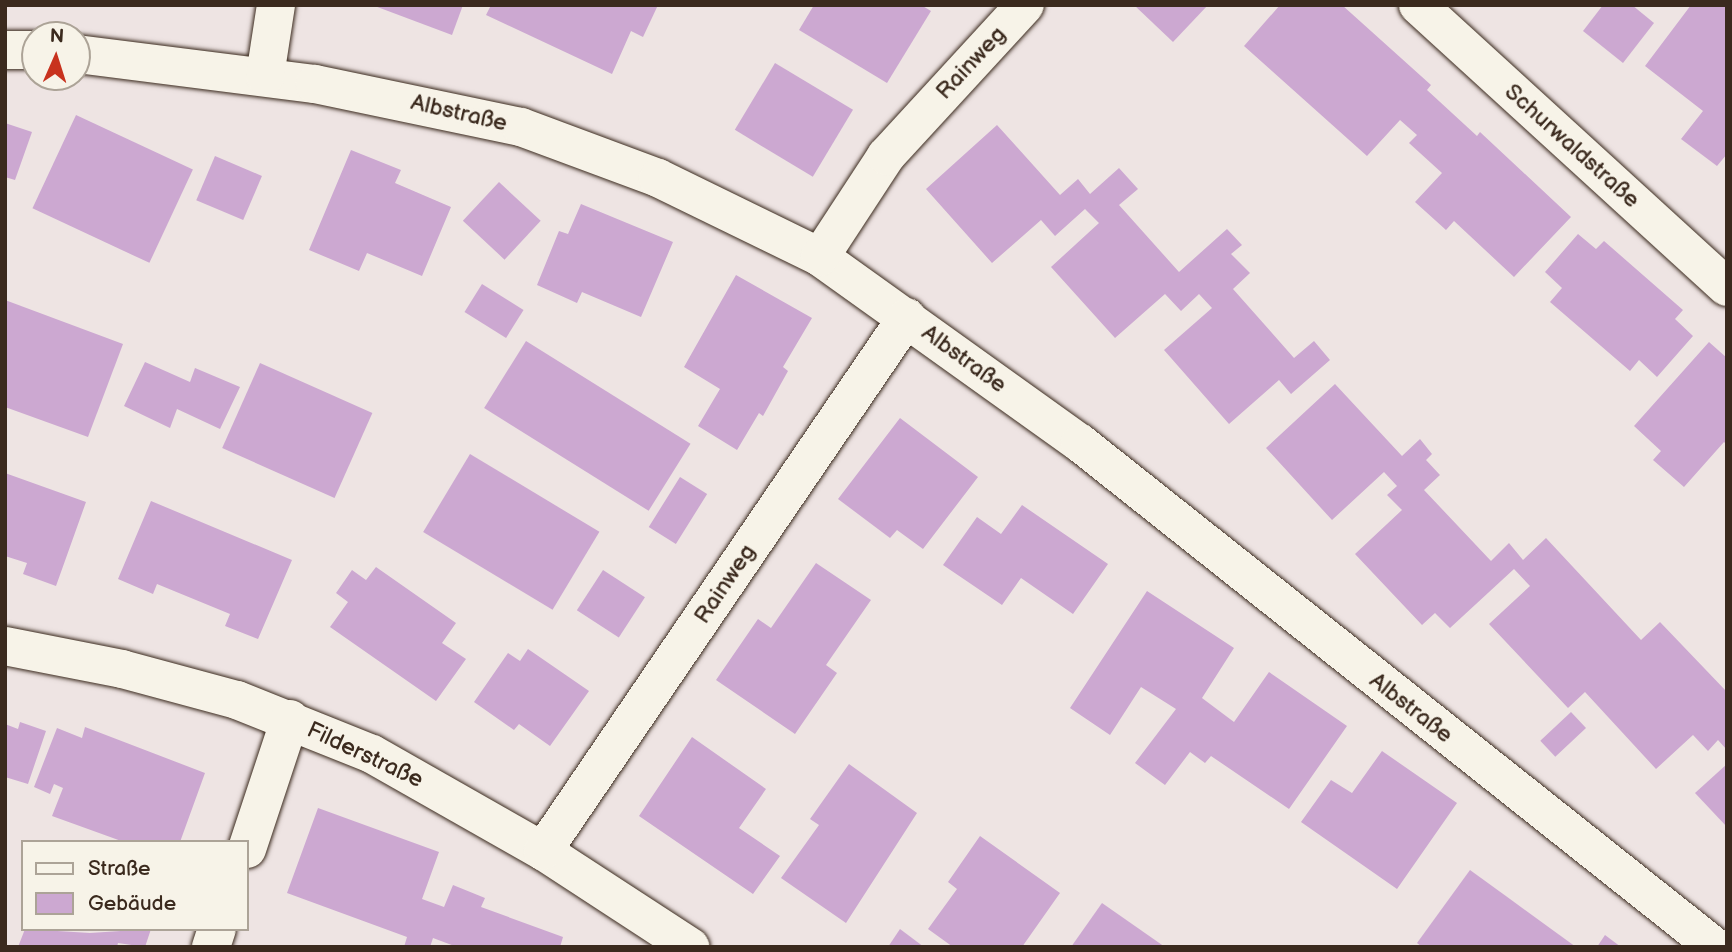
<!DOCTYPE html>
<meta charset="utf-8">
<style>
body{margin:0}
#map{position:relative;width:1732px;height:952px;overflow:hidden;background:#eee4e3;font-family:"Balsamiq Sans",sans-serif}
div>[style]{position:absolute}
[style*='--x']{left:calc(var(--x)*1px);top:calc(var(--y)*1px);width:calc(var(--w)*1px);rotate:calc(var(--a)*1deg)}
.building>*{inset:0;background:#cca8d1;transform-origin:0 0}
.roads{filter:drop-shadow(0 0 2px #3b2a1e) drop-shadow(0 0 2px #3b2a1e)}
.minor>*{height:38px;margin:-19px;padding:0 19px;transform-origin:19px;border-radius:19px;background:#f7f3e8}
span{translate:-50% -50%;white-space:nowrap;text-align:center;line-height:1.15;-webkit-text-stroke:5px #f7f3e8;paint-order:stroke}
.street-label{font-size:23px;color:#3b2a1e}
.frame{position:absolute;inset:0;border:7px solid #3b2a1e;pointer-events:none}
.legend{position:absolute;left:21px;top:840px;width:228px;height:91px;box-sizing:border-box;background:#f7f3e8;border:2px solid #aca397;margin:0;padding:9px 12px;list-style:none;font-size:21px;color:#3b2a1e}
.legend li{display:flex;align-items:center;gap:14px;height:35px}
.legend b{width:35px;border:2px solid #aca397}
.north{position:absolute;left:21px;top:21px;width:70px;height:70px;box-sizing:border-box;background:#f7f3e8;border:2px solid #aca397;border-radius:50%;rotate:3deg;font-size:19px;font-weight:700;line-height:28px;text-align:center;color:#3b2a1e}
.north::after{content:'';display:block;margin:auto;width:24px;height:32px;background:#c8321e;clip-path:polygon(50% 0,100% 100%,50% 72%,0 100%)}
</style>
<div id="map">
<div class="building">
<i style="clip-path:polygon(372px 5px,463px 5px,452px 35px)"></i>
<i style="clip-path:polygon(491px 5px,658px 5px,643px 37px,631px 31px,612px 74px,486px 15px)"></i>
<i style="clip-path:polygon(814px 5px,921px 5px,931px 11px,887px 83px,799px 30px)"></i>
<i style="clip-path:polygon(1134px 5px,1208px 5px,1173px 42px)"></i>
<i style="clip-path:polygon(1280px 5px,1342px 5px,1431px 85px,1427px 90px,1477px 136px,1480px 132px,1571px 217px,1514px 277px,1454px 221px,1446px 230px,1415px 202px,1442px 173px,1409px 143px,1417px 135px,1400px 120px,1367px 156px,1244px 46px)"></i>
<i style="clip-path:polygon(1603px 5px,1632px 5px,1654px 23px,1623px 63px,1583px 31px)"></i>
<i style="clip-path:polygon(1691px 5px,1727px 5px,1727px 154px,1717px 166px,1681px 139px,1703px 111px,1645px 66px)"></i>
<i style="left:775px;top:63px;width:91px;height:78px;rotate:31deg"></i>
<i style="left:76px;top:115px;width:129px;height:103px;rotate:25deg"></i>
<i style="clip-path:polygon(5px 123px,32px 132px,15px 180px,5px 177px)"></i>
<i style="clip-path:polygon(997px 125px,1060px 195px,1078px 179px,1090px 194px,1119px 168px,1138px 189px,1119px 205px,1179px 272px,1227px 229px,1242px 245px,1231px 254px,1250px 273px,1233px 289px,1294px 358px,1314px 341px,1330px 360px,1291px 394px,1279px 380px,1229px 424px,1164px 350px,1212px 308px,1199px 294px,1181px 311px,1165px 294px,1115px 338px,1051px 267px,1099px 223px,1085px 209px,1055px 236px,1041px 220px,992px 263px,926px 189px)"></i>
<i style="clip-path:polygon(351px 150px,401px 170px,395px 183px,451px 207px,422px 276px,367px 253px,359px 271px,309px 250px)"></i>
<i style="left:215px;top:156px;width:51px;height:48px;rotate:23deg"></i>
<i style="left:499px;top:182px;width:57px;height:53px;rotate:43deg"></i>
<i style="clip-path:polygon(581px 204px,673px 242px,641px 317px,582px 292px,577px 303px,537px 285px,559px 231px,568px 234px)"></i>
<i style="clip-path:polygon(1578px 234px,1596px 249px,1604px 241px,1683px 310px,1675px 319px,1693px 336px,1657px 377px,1639px 360px,1630px 371px,1550px 302px,1562px 288px,1545px 272px)"></i>
<i style="clip-path:polygon(736px 275px,812px 318px,783px 367px,788px 371px,763px 416px,759px 413px,737px 450px,698px 426px,720px 389px,684px 367px)"></i>
<i style="left:482px;top:284px;width:49px;height:33px;rotate:32deg"></i>
<i style="clip-path:polygon(5px 300px,123px 344px,88px 437px,5px 407px)"></i>
<i style="left:526px;top:341px;width:194px;height:79px;rotate:32deg"></i>
<i style="clip-path:polygon(1709px 342px,1727px 358px,1727px 445px,1724px 442px,1684px 487px,1653px 460px,1661px 451px,1634px 426px)"></i>
<i style="clip-path:polygon(145px 362px,190px 382px,195px 368px,240px 387px,220px 429px,177px 409px,170px 428px,124px 406px)"></i>
<i style="left:260px;top:363px;width:123px;height:93px;rotate:24deg"></i>
<i style="clip-path:polygon(1335px 384px,1402px 456px,1420px 439px,1432px 454px,1426px 460px,1440px 475px,1424px 490px,1491px 561px,1509px 543px,1523px 560px,1546px 538px,1641px 640px,1660px 622px,1727px 692px,1727px 750px,1718px 740px,1708px 751px,1693px 735px,1656px 769px,1585px 692px,1568px 708px,1489px 624px,1530px 586px,1514px 569px,1450px 628px,1435px 613px,1422px 625px,1355px 554px,1402px 510px,1387px 495px,1397px 486px,1384px 472px,1332px 520px,1266px 448px)"></i>
<i style="clip-path:polygon(900px 418px,978px 477px,923px 549px,897px 530px,890px 538px,838px 499px)"></i>
<i style="left:470px;top:454px;width:151px;height:91px;rotate:31deg"></i>
<i style="clip-path:polygon(5px 473px,86px 502px,56px 586px,23px 574px,27px 563px,5px 556px)"></i>
<i style="left:680px;top:477px;width:32px;height:59px;rotate:32deg"></i>
<i style="clip-path:polygon(151px 501px,292px 560px,258px 639px,225px 626px,230px 614px,157px 584px,153px 594px,118px 579px)"></i>
<i style="clip-path:polygon(1022px 505px,1108px 564px,1073px 614px,1021px 578px,1002px 605px,943px 565px,977px 517px,1001px 534px)"></i>
<i style="clip-path:polygon(816px 563px,871px 600px,826px 665px,837px 673px,795px 734px,716px 680px,758px 619px,771px 628px)"></i>
<i style="clip-path:polygon(376px 567px,456px 623px,442px 643px,466px 659px,436px 701px,330px 627px,348px 602px,336px 593px,352px 570px,366px 580px)"></i>
<i style="left:603px;top:570px;width:50px;height:48px;rotate:33deg"></i>
<i style="clip-path:polygon(1147px 591px,1234px 648px,1202px 698px,1234px 722px,1269px 672px,1347px 726px,1289px 809px,1211px 756px,1205px 763px,1190px 752px,1165px 785px,1135px 763px,1176px 709px,1141px 687px,1110px 735px,1070px 708px)"></i>
<i style="clip-path:polygon(528px 649px,589px 691px,550px 746px,519px 724px,514px 730px,474px 702px,508px 653px,520px 661px)"></i>
<i style="left:1571px;top:712px;width:22px;height:42px;rotate:47deg"></i>
<i style="clip-path:polygon(20px 722px,46px 731px,28px 784px,5px 777px,5px 724px,18px 729px)"></i>
<i style="clip-path:polygon(85px 727px,205px 773px,180px 842px,124px 842px,52px 816px,63px 788px,54px 784px,50px 794px,34px 787px,57px 728px,82px 738px)"></i>
<i style="clip-path:polygon(692px 737px,766px 789px,739px 828px,780px 856px,753px 894px,639px 816px)"></i>
<i style="clip-path:polygon(1382px 751px,1457px 803px,1397px 889px,1301px 822px,1331px 780px,1352px 793px)"></i>
<i style="clip-path:polygon(849px 764px,917px 813px,846px 923px,781px 878px,819px 825px,810px 819px)"></i>
<i style="clip-path:polygon(1727px 764px,1727px 827px,1695px 793px)"></i>
<i style="clip-path:polygon(318px 808px,439px 852px,422px 899px,444px 907px,453px 885px,485px 898px,481px 907px,563px 937px,560px 947px,457px 947px,433px 938px,430px 947px,404px 947px,407px 937px,287px 893px)"></i>
<i style="clip-path:polygon(980px 836px,1060px 893px,1022px 947px,953px 947px,928px 929px,957px 889px,948px 882px)"></i>
<i style="clip-path:polygon(1470px 870px,1510px 899px,1576px 947px,1422px 947px,1417px 943px)"></i>
<i style="clip-path:polygon(1102px 903px,1165px 947px,1071px 947px)"></i>
<i style="clip-path:polygon(25px 929px,90px 933px,151px 929px,145px 947px,118px 943px,117px 947px,18px 947px)"></i>
<i style="clip-path:polygon(900px 929px,924px 947px,888px 947px)"></i>
<i style="clip-path:polygon(1605px 935px,1621px 947px,1597px 947px)"></i>
</div>
<div class="roads">
<div class="minor">
<i style="--x:1418;--y:5;--w:418;--a:42.4"></i>
<i style="--x:5;--y:50;--w:30;--a:0"></i>
<i style="--x:77;--y:54;--w:240;--a:7.2"></i>
<i style="--x:315;--y:84;--w:210;--a:11.8"></i>
<i style="--x:521;--y:127;--w:146;--a:20.4"></i>
<i style="--x:658;--y:178;--w:180;--a:26"></i>
<i style="--x:820;--y:257;--w:320;--a:35.6"></i>
<i style="--x:1080;--y:443;--w:811;--a:38.44"></i>
<i style="--x:265;--y:76;--w:72;--a:-81.2"></i>
<i style="--x:820;--y:257;--w:121;--a:-56.8"></i>
<i style="--x:886;--y:156;--w:205;--a:-47.4"></i>
<i style="--x:5;--y:646;--w:119;--a:11.1"></i>
<i style="--x:122;--y:669;--w:119;--a:15.1"></i>
<i style="--x:237;--y:700;--w:145;--a:21.8"></i>
<i style="--x:372;--y:754;--w:197;--a:29.6"></i>
<i style="--x:543;--y:851;--w:176;--a:33.1"></i>
<i style="--x:247;--y:849;--w:137;--a:-71.7"></i>
<i style="--x:543;--y:851;--w:646;--a:-55.72"></i>
<i style="--x:211;--y:947;--w:19;--a:-72"></i>
</div>
</div>
<div class="street-label">
<span style="left:971px;top:63px;rotate:-47deg">Rainweg</span>
<span style="left:459px;top:113px;rotate:13deg">Albstraße</span>
<span style="left:1572px;top:146px;rotate:42deg">Schurwaldstraße</span>
<span style="left:964px;top:359px;rotate:36deg">Albstraße</span>
<span style="left:725px;top:584px;rotate:-56deg">Rainweg</span>
<span style="left:1411px;top:708px;rotate:38deg">Albstraße</span>
<span style="left:365px;top:755px;rotate:25deg">Filderstraße</span>
</div>
<div class="frame"></div>
<ul class="legend">
<li><b style="height:9px;background:#f7f3e8"></b>Straße</li>
<li><b style="height:19px;background:#cca8d1"></b>Gebäude</li>
</ul>
<div class="north">N</div>
</div>
